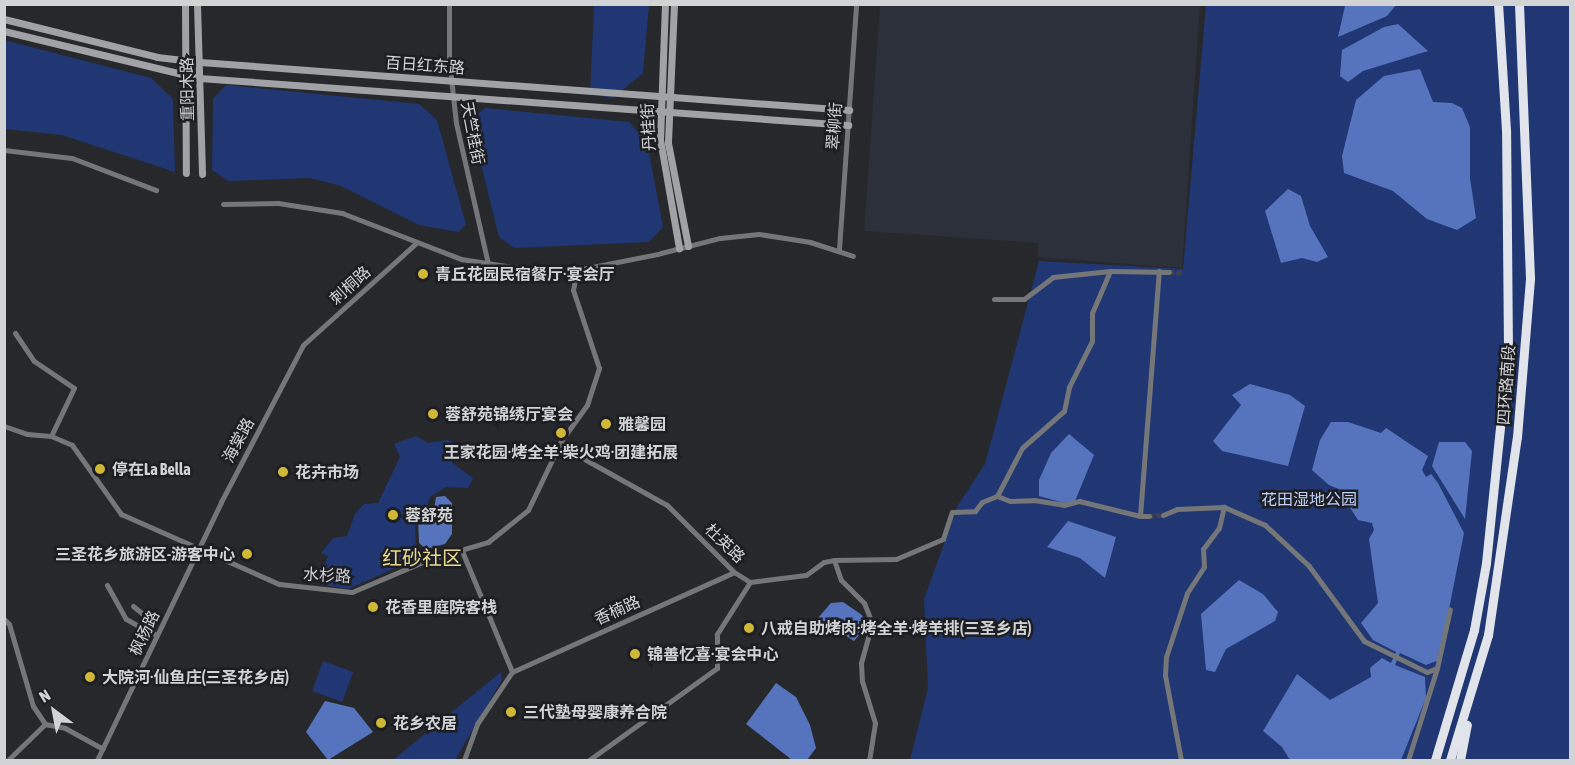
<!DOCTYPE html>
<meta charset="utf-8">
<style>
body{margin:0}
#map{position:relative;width:1575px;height:765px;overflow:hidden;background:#26282c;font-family:"Asap Condensed","Noto Sans SC",sans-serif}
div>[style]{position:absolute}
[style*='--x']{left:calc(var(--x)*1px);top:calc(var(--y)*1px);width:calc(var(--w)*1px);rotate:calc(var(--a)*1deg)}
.built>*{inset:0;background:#2c303a}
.green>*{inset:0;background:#203774;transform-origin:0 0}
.water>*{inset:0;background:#5674bd}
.street-tunnel>*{height:5px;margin-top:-2.5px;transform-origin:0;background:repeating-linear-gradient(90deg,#404245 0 5px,transparent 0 7.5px)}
.street>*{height:5px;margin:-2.5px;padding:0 2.5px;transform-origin:2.5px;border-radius:2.5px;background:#757678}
.secondary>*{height:7px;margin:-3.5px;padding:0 3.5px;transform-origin:3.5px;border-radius:3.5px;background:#a1a2a6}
.highway>*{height:9px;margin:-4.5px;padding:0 4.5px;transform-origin:4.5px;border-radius:4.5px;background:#e1e4ea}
.dots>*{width:16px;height:16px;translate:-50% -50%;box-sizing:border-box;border:3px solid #1c1e23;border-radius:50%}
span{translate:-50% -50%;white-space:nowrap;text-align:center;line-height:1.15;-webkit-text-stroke:5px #1c1e23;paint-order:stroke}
.street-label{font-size:16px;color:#d1d3d5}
.poi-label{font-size:16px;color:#d1d3d5;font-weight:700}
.left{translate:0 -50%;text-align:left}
.right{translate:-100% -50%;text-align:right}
.park-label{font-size:16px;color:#bfd2fa}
.quarter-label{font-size:20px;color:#e9d98b}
.frame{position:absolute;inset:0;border:6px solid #d1d3d5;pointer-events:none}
.north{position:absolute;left:24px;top:681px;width:60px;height:60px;-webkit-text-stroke:4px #1c1e23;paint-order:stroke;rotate:328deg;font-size:16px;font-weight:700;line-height:24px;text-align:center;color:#d1d3d5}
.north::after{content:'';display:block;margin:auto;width:21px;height:27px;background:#d1d3d5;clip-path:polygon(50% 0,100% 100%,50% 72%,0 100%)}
</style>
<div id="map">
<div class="built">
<i style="clip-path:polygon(880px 5px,1200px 5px,1182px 268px,1038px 257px,1038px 243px,864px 231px)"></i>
</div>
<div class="green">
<i style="clip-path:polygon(594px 5px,649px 5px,643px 73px,613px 98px,590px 94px)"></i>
<i style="clip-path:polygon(1206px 5px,1570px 5px,1570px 760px,910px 760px,928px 688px,924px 599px,958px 505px,985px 464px,1039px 261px,1183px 269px)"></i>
<i style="clip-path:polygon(4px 40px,151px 78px,173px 99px,175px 172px,62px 135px,5px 129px)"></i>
<i style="clip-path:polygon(226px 85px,419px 104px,437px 120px,466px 225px,458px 232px,419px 225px,341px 186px,310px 178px,228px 181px,212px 170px,213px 99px)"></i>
<i style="clip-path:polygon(485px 108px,629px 122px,647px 142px,663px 227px,649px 242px,514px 248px,499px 237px,470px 120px)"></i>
<i style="clip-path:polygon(416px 436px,428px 443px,448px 440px,458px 444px,452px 463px,473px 478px,468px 488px,446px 487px,430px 497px,426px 509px,415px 516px,416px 559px,348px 589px,318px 584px,328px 556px,321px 553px,333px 538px,347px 536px,355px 514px,364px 504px,378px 503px,400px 457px,394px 444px)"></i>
<i style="left:323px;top:661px;width:32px;height:32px;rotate:20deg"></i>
<i style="clip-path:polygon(501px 672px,502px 680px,455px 760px,393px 760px)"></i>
</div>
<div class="water">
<i style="clip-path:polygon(1396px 5px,1387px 16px,1338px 37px,1345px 6px)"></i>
<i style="clip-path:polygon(1398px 24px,1428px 51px,1363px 71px,1348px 82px,1340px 76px,1342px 50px,1384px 27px)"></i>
<i style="clip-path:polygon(1420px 69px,1433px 102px,1452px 103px,1462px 108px,1470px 127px,1470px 178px,1476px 218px,1457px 230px,1427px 219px,1393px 191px,1344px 173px,1342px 156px,1356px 100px,1384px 76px)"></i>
<i style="clip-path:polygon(1288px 189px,1301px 196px,1310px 226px,1328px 257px,1317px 262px,1302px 258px,1281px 263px,1265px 211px)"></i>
<i style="clip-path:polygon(1250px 384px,1290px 395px,1305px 406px,1288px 466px,1222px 451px,1213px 441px,1241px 405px,1232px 395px)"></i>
<i style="clip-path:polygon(1331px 422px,1348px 422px,1381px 433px,1386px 428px,1428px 456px,1422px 470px,1426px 477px,1431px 474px,1438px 483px,1464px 533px,1439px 660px,1426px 665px,1400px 653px,1395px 665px,1425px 677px,1426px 698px,1401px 760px,1290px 760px,1282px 747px,1263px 731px,1297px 674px,1330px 700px,1371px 677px,1370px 668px,1382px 658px,1391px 663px,1396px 652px,1373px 640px,1361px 623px,1378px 603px,1369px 539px,1374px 530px,1372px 523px,1358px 520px,1347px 503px,1346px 492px,1329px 485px,1312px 470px,1320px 440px)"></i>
<i style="clip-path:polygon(1069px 434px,1094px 455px,1075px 501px,1064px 503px,1039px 496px,1039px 480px,1051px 453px)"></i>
<i style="clip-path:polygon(1439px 442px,1465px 442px,1472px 451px,1465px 519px,1432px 466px)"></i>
<i style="clip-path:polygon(445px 496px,452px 503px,452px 534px,445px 544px,426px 549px,419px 543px,418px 519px,434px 510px,436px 497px)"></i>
<i style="clip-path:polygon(1068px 521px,1116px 537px,1105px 578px,1080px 558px,1047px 547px)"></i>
<i style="clip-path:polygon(1239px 580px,1263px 594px,1278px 612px,1275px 621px,1226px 649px,1215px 672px,1206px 670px,1201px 614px)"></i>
<i style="clip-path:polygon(843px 602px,862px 615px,866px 627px,854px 641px,818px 618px,831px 603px)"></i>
<i style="clip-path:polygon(776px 683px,796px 697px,810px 725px,816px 748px,807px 760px,792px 760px,746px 724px)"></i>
<i style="clip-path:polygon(325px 701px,354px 708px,373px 732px,328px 760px,306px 732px)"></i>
</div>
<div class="street-tunnel">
<i style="--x:1169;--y:272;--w:14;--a:4"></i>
<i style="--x:1149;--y:516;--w:14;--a:-4"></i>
</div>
<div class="street">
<i style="--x:449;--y:4;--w:55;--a:90"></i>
<i style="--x:449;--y:59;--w:64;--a:83.8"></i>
<i style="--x:456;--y:123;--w:145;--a:77.2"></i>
<i style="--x:4;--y:150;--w:68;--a:6.7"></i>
<i style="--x:72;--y:158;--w:90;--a:20.9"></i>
<i style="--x:223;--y:204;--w:55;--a:-1"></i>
<i style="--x:278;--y:203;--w:65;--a:8.9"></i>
<i style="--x:342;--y:213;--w:128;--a:21.1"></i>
<i style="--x:461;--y:259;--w:59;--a:8.8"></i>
<i style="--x:519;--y:268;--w:58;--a:2"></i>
<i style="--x:577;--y:270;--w:83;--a:-11.2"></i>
<i style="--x:839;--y:249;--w:246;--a:-86"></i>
<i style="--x:661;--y:253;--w:61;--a:-14.3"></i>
<i style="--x:720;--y:238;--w:39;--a:-6"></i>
<i style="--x:759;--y:234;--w:52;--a:8.9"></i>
<i style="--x:810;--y:242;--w:45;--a:18"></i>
<i style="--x:994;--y:299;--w:30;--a:0"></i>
<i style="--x:1024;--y:299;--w:36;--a:-37"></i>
<i style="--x:1053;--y:277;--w:57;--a:-6"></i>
<i style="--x:15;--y:333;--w:34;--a:56"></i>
<i style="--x:34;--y:361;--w:48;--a:34"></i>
<i style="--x:74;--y:388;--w:53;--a:115.6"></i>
<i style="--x:4;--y:426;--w:24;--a:19"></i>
<i style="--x:27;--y:434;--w:24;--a:5"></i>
<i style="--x:51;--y:436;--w:23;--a:23"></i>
<i style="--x:72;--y:445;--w:85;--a:54.6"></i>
<i style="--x:121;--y:514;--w:173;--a:23.9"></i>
<i style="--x:279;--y:584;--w:73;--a:6.3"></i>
<i style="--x:352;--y:592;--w:82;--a:-23.1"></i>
<i style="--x:427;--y:560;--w:64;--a:-16.4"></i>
<i style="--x:488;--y:542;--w:51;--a:-38.7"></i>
<i style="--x:528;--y:510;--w:76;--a:-64.4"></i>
<i style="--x:561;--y:441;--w:44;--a:-54.2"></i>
<i style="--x:587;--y:405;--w:39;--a:-72"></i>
<i style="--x:599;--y:368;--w:82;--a:-108.4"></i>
<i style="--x:573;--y:290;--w:20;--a:-79"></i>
<i style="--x:561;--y:441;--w:31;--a:37"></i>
<i style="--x:586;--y:460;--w:93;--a:29.1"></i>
<i style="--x:667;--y:505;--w:95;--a:45"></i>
<i style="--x:734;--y:572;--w:19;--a:32"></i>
<i style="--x:750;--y:582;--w:62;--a:122.4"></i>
<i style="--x:717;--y:634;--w:34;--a:90"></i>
<i style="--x:717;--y:668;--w:158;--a:144.3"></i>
<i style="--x:997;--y:496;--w:14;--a:21"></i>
<i style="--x:1010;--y:501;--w:24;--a:-2"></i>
<i style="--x:1034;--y:500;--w:30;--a:9"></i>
<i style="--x:1064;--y:505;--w:16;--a:-15"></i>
<i style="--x:1079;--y:501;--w:63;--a:13.8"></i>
<i style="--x:1163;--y:515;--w:15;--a:-23"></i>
<i style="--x:1177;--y:509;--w:47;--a:-2.4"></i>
<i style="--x:1224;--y:507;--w:45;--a:23.7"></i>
<i style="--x:1265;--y:525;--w:60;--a:43"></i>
<i style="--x:1309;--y:566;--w:93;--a:53.7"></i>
<i style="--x:1364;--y:641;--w:70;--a:26.2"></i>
<i style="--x:1427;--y:672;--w:11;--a:-22"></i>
<i style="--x:1437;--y:668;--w:60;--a:-77.6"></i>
<i style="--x:1149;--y:516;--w:9;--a:180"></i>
<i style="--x:1140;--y:516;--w:246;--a:-85.6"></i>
<i style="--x:462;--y:551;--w:131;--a:67.5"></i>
<i style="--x:834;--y:560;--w:21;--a:71"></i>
<i style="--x:841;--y:580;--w:33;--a:45"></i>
<i style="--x:864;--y:603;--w:22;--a:68"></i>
<i style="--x:872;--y:623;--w:41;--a:105.4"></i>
<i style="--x:861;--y:663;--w:18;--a:87"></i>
<i style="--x:862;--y:681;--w:44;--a:72.8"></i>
<i style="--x:875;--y:723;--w:37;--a:99"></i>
<i style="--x:750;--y:582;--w:56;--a:-7.1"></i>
<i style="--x:806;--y:575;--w:22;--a:-36"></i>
<i style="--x:824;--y:562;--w:10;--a:-11"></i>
<i style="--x:834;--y:560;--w:62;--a:-0.9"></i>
<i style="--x:896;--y:559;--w:51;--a:-23.1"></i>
<i style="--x:943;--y:539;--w:28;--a:-72"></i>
<i style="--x:952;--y:512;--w:23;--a:-2"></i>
<i style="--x:975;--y:511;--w:11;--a:-52"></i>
<i style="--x:982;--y:502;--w:16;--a:-22"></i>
<i style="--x:997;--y:496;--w:54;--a:-62.5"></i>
<i style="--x:1022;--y:448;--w:56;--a:-41.4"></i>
<i style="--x:1064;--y:411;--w:25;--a:-78"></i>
<i style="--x:1069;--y:387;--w:51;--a:-63.4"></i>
<i style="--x:1092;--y:341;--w:28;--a:-90"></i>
<i style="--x:1092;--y:313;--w:46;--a:-66.8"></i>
<i style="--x:1110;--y:271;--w:59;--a:1"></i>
<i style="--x:107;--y:585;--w:39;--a:61"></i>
<i style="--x:126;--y:619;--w:21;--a:29"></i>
<i style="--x:133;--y:606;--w:19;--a:39"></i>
<i style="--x:148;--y:618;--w:12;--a:110"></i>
<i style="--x:144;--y:629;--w:14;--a:25"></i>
<i style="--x:4;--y:619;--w:7;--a:45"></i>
<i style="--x:9;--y:624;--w:85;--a:73.7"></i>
<i style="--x:33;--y:706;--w:22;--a:56"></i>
<i style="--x:8;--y:760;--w:52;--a:-44.2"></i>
<i style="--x:45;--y:724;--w:20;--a:11"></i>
<i style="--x:65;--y:728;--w:43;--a:28.9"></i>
<i style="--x:97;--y:760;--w:286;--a:-64.3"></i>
<i style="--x:221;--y:502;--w:177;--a:-62.4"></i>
<i style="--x:303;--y:345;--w:151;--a:-42"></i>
<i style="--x:464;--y:760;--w:38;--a:-70"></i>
<i style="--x:477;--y:724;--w:63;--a:-56.1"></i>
<i style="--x:512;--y:672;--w:243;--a:-24.2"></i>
<i style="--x:1181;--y:760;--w:86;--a:-100.7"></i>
<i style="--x:1165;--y:675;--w:18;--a:-87"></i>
<i style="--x:1166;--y:657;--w:67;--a:-71.8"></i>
<i style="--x:1187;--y:593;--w:31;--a:-57"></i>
<i style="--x:1204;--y:567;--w:18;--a:-93"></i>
<i style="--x:1203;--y:549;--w:26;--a:-53"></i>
<i style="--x:1219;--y:528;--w:22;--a:-77"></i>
<i style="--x:1408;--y:760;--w:96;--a:-72.5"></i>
</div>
<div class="secondary">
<i style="--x:185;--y:4;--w:169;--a:89.7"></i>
<i style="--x:197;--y:4;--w:170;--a:88.3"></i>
<i style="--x:665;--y:4;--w:135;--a:92.1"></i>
<i style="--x:660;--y:139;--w:111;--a:80.1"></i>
<i style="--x:674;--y:4;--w:139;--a:92.5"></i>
<i style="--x:668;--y:143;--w:105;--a:79"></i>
<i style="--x:4;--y:19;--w:158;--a:13.9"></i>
<i style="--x:157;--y:57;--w:43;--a:6.6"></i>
<i style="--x:200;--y:62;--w:651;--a:4.23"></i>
<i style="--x:4;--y:31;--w:201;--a:13.6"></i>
<i style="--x:199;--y:78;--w:651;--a:4.14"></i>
</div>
<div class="highway">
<i style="--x:1435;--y:760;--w:136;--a:-73.3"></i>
<i style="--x:1474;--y:630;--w:68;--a:-79.8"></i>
<i style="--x:1486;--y:563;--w:214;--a:-84.1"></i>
<i style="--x:1508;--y:350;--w:220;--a:-90.5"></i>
<i style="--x:1506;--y:130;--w:126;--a:-93.6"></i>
<i style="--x:1450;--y:760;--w:131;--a:-73.1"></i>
<i style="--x:1488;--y:635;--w:200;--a:-81.7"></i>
<i style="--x:1517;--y:437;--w:160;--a:-85.3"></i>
<i style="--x:1530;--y:278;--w:274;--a:-92.3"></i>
<i style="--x:1460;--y:760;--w:36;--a:-79"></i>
</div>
<div class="dots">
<i style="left:423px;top:274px;background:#d0b837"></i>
<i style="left:433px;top:414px;background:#d0b837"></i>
<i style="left:606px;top:424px;background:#d0b837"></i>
<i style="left:561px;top:433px;background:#d0b837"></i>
<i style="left:100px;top:469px;background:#d0b837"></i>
<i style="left:283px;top:472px;background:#d0b837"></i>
<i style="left:393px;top:515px;background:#d0b837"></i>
<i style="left:247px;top:554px;background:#d0b837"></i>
<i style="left:373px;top:607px;background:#d0b837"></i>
<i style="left:749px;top:628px;background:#d0b837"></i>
<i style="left:635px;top:654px;background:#d0b837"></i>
<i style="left:90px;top:677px;background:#d0b837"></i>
<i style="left:511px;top:712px;background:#d0b837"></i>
<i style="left:381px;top:723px;background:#d0b837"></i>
</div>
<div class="street-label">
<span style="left:425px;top:65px;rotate:4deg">百日红东路</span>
<span style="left:187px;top:89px;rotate:-91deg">重阳木路</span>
<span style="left:834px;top:126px;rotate:-86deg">翠柳街</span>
<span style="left:648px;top:127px;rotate:-93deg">丹桂街</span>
<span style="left:473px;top:133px;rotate:79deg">天竺桂街</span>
<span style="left:350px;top:285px;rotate:-42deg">刺桐路</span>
<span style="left:1506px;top:385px;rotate:-86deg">四环路南段</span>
<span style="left:238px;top:440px;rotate:-62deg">海棠路</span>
<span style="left:725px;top:543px;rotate:44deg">杜英路</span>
<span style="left:327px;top:575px;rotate:3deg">水杉路</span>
<span style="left:617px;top:610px;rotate:-24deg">香楠路</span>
<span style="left:144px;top:633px;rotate:-64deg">枫杨路</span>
</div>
<div class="poi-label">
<span class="left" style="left:435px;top:274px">青丘花园民宿餐厅·宴会厅</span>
<span class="left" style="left:445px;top:414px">蓉舒苑锦绣厅宴会</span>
<span class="left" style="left:618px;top:424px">雅馨园</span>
<span style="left:561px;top:452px">王家花园·烤全羊·柴火鸡·团建拓展</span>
<span class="left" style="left:112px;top:469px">停在La Bella</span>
<span class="left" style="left:295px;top:472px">花卉市场</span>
<span class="left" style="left:405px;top:515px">蓉舒苑</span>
<span class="right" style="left:235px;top:554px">三圣花乡旅游区-游客中心</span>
<span class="left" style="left:385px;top:607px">花香里庭院客栈</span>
<span class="left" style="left:761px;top:628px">八戒自助烤肉·烤全羊·烤羊排(三圣乡店)</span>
<span class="left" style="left:647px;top:654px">锦善忆喜·宴会中心</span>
<span class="left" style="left:102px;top:677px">大院河·仙鱼庄(三圣花乡店)</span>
<span class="left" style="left:523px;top:712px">三代塾母婴康养合院</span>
<span class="left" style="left:393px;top:723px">花乡农居</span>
</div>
<div class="park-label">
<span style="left:1309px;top:499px">花田湿地公园</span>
</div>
<div class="quarter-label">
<span style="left:422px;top:557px">红砂社区</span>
</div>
<div class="frame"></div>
<div class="north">N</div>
</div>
